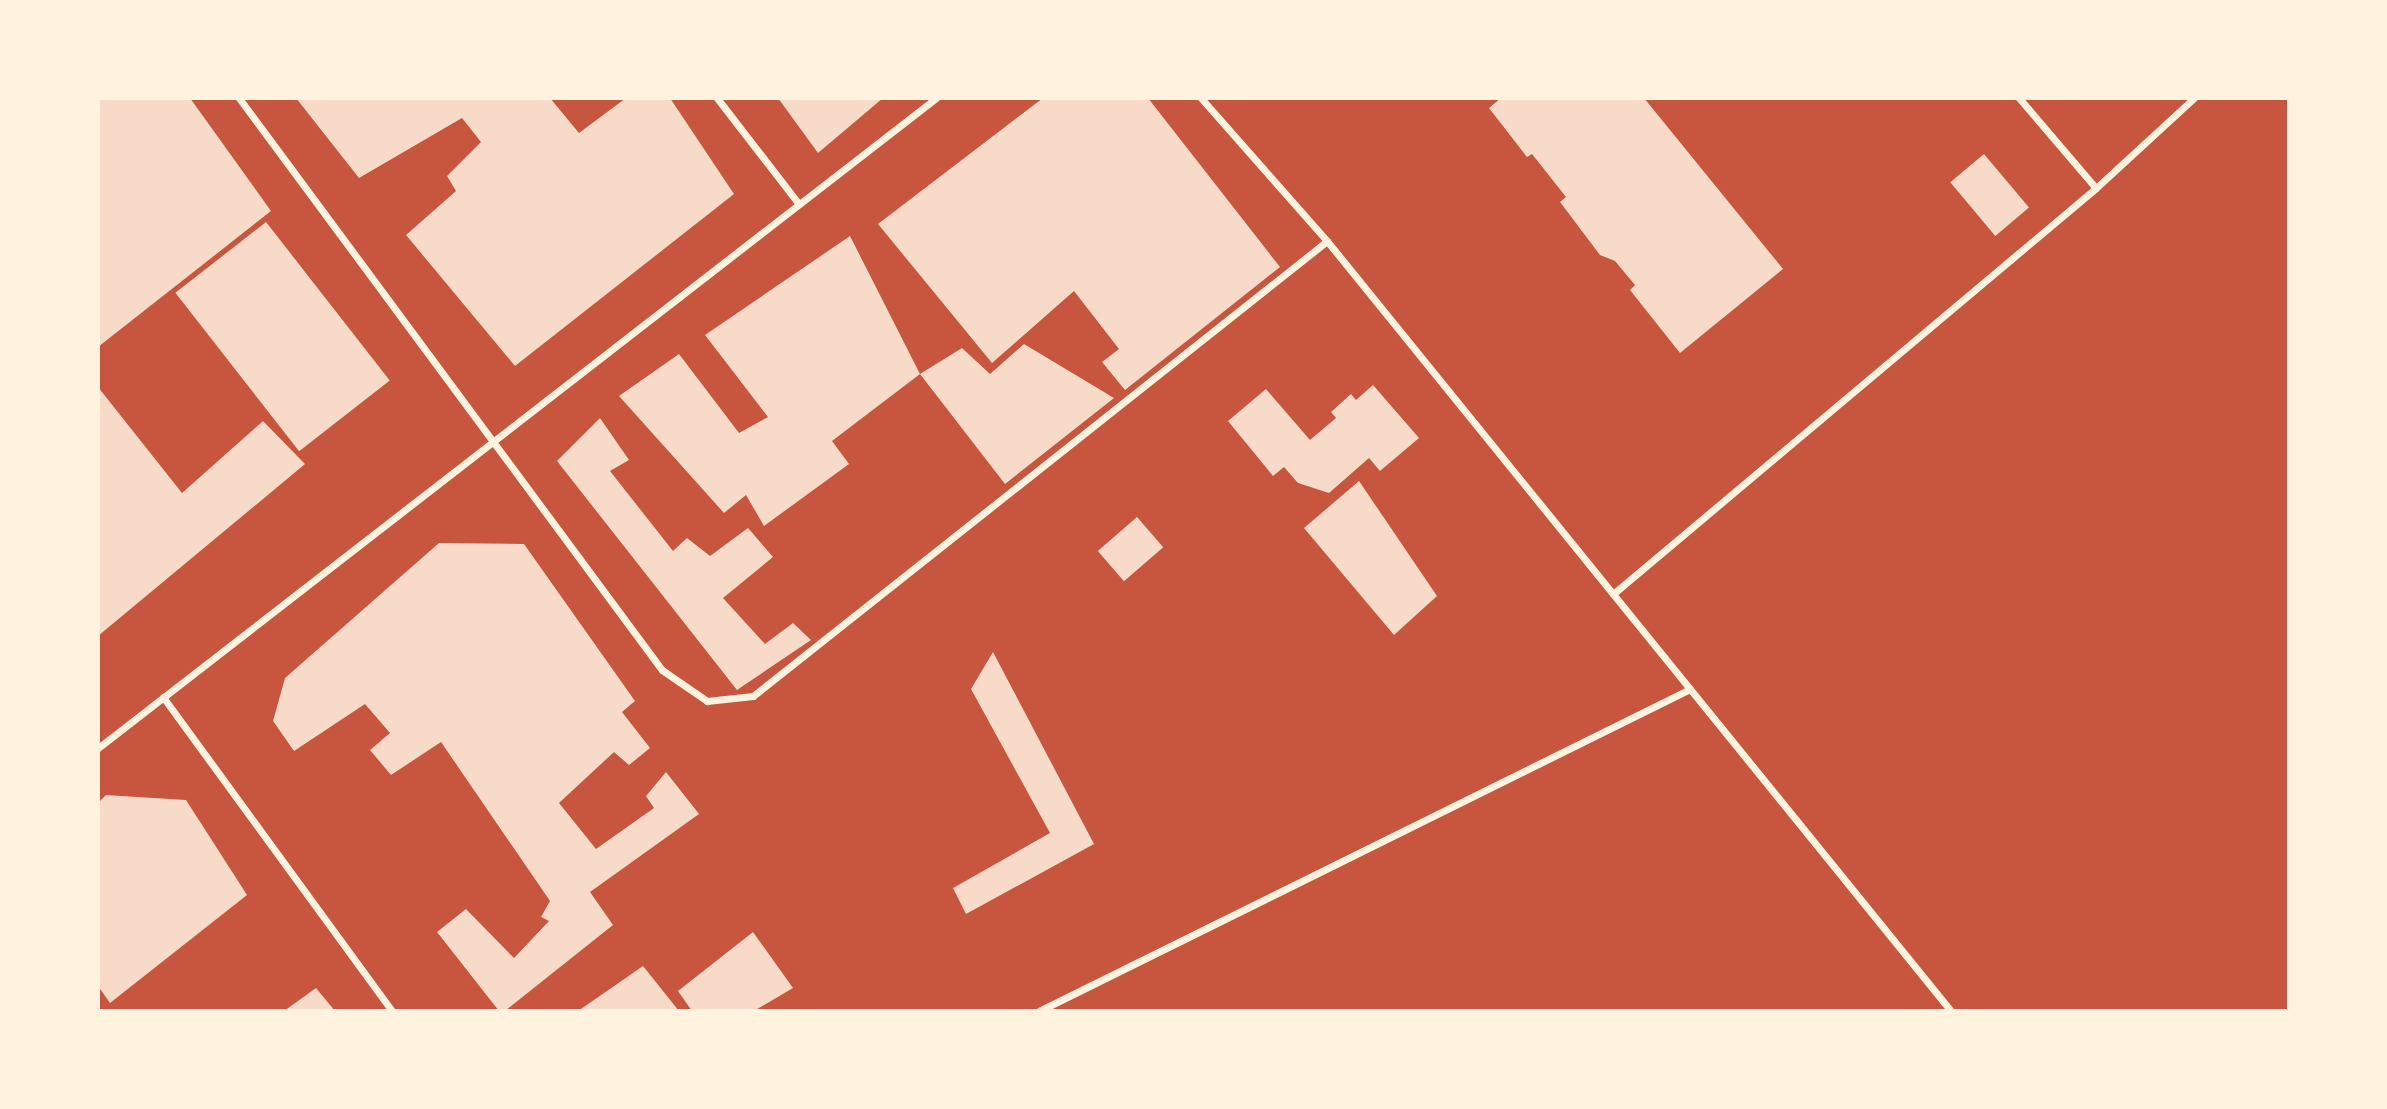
<!DOCTYPE html>
<style>
body{margin:0}
#map{position:relative;width:2387px;height:1109px;overflow:hidden;background:#c8553d;font-family:Jost,sans-serif}
div>[style]{position:absolute}
[style*='--x']{left:calc(var(--x)*1px);top:calc(var(--y)*1px);width:calc(var(--w)*1px);rotate:calc(var(--a)*1deg)}
.building>*{inset:0;background:#f7dbc8;transform-origin:0 0}
.minor>*{height:7px;margin:-3.5px;padding:0 3.5px;transform-origin:3.5px;border-radius:3.5px;background:#fff3e0}
span{translate:-50% -50%;white-space:nowrap;text-align:center;line-height:1.15;-webkit-text-stroke:7px #fff3e0;paint-order:stroke}
.frame{position:absolute;inset:0;border:100px solid #fff3e0;pointer-events:none}
</style>
<div id="map">
<div class="building">
<i style="clip-path:polygon(98px 98px,190px 98px,271px 211px,98px 347px)"></i>
<i style="clip-path:polygon(296px 98px,550px 98px,579px 133px,626px 98px,670px 98px,734px 194px,515px 366px,406px 235px,456px 191px,447px 176px,481px 142px,462px 118px,359px 178px)"></i>
<i style="clip-path:polygon(778px 98px,883px 98px,818px 153px)"></i>
<i style="clip-path:polygon(1043px 98px,1148px 98px,1280px 267px,1125px 390px,1102px 362px,1119px 349px,1074px 291px,992px 363px,878px 224px)"></i>
<i style="clip-path:polygon(1501px 98px,1644px 98px,1783px 269px,1680px 353px,1630px 290px,1635px 285px,1615px 261px,1600px 255px,1560px 202px,1566px 197px,1532px 154px,1527px 157px,1489px 108px)"></i>
<i style="left:1984px;top:154px;width:70px;height:44px;rotate:50deg"></i>
<i style="left:266px;top:222px;width:201px;height:115px;rotate:52deg"></i>
<i style="clip-path:polygon(850px 236px,920px 374px,832px 441px,849px 464px,764px 526px,746px 495px,724px 513px,619px 396px,679px 354px,739px 433px,768px 417px,705px 335px)"></i>
<i style="clip-path:polygon(1024px 344px,1114px 398px,1005px 484px,920px 374px,962px 348px,990px 374px)"></i>
<i style="clip-path:polygon(1373px 385px,1419px 438px,1380px 471px,1369px 458px,1329px 493px,1298px 483px,1284px 467px,1273px 476px,1228px 421px,1266px 389px,1310px 440px,1336px 418px,1331px 412px,1351px 394px,1356px 400px)"></i>
<i style="clip-path:polygon(98px 387px,182px 493px,263px 421px,305px 464px,98px 636px)"></i>
<i style="clip-path:polygon(600px 418px,629px 460px,610px 471px,673px 551px,687px 538px,710px 556px,748px 528px,773px 557px,723px 598px,765px 644px,793px 623px,811px 640px,737px 690px,557px 461px)"></i>
<i style="clip-path:polygon(1359px 481px,1437px 596px,1394px 635px,1304px 528px)"></i>
<i style="left:1137px;top:517px;width:40px;height:52px;rotate:49deg"></i>
<i style="clip-path:polygon(439px 543px,524px 544px,635px 701px,622px 712px,650px 748px,629px 765px,614px 752px,559px 803px,596px 849px,654px 808px,646px 796px,666px 772px,699px 814px,590px 892px,613px 925px,505px 1011px,499px 1011px,437px 932px,466px 909px,514px 958px,549px 921px,541px 917px,550px 901px,441px 742px,391px 775px,370px 750px,390px 733px,365px 704px,294px 751px,273px 721px,285px 678px)"></i>
<i style="clip-path:polygon(993px 652px,1094px 844px,966px 914px,953px 888px,1050px 833px,971px 689px)"></i>
<i style="clip-path:polygon(106px 795px,186px 800px,247px 895px,110px 1003px,98px 986px,98px 803px)"></i>
<i style="clip-path:polygon(753px 932px,793px 988px,754px 1011px,692px 1011px,678px 991px)"></i>
<i style="clip-path:polygon(643px 966px,679px 1011px,578px 1011px)"></i>
<i style="clip-path:polygon(316px 988px,335px 1011px,284px 1011px)"></i>
</div>
<div class="minor">
<i style="--x:239;--y:98;--w:711;--a:53.52"></i>
<i style="--x:662;--y:670;--w:55;--a:34.6"></i>
<i style="--x:707;--y:701;--w:46;--a:-6.2"></i>
<i style="--x:753;--y:696;--w:732;--a:-38.4"></i>
<i style="--x:717;--y:98;--w:134;--a:52.3"></i>
<i style="--x:1201;--y:98;--w:191;--a:48.6"></i>
<i style="--x:1327;--y:241;--w:991;--a:50.98"></i>
<i style="--x:2019;--y:98;--w:118;--a:49.5"></i>
<i style="--x:1613;--y:594;--w:631;--a:-40.05"></i>
<i style="--x:2096;--y:188;--w:133;--a:-42.6"></i>
<i style="--x:163;--y:697;--w:389;--a:53.9"></i>
<i style="--x:98;--y:748;--w:1061;--a:-37.8"></i>
<i style="--x:1039;--y:1011;--w:726;--a:-26.32"></i>
</div>
<div class="frame"></div>
</div>
